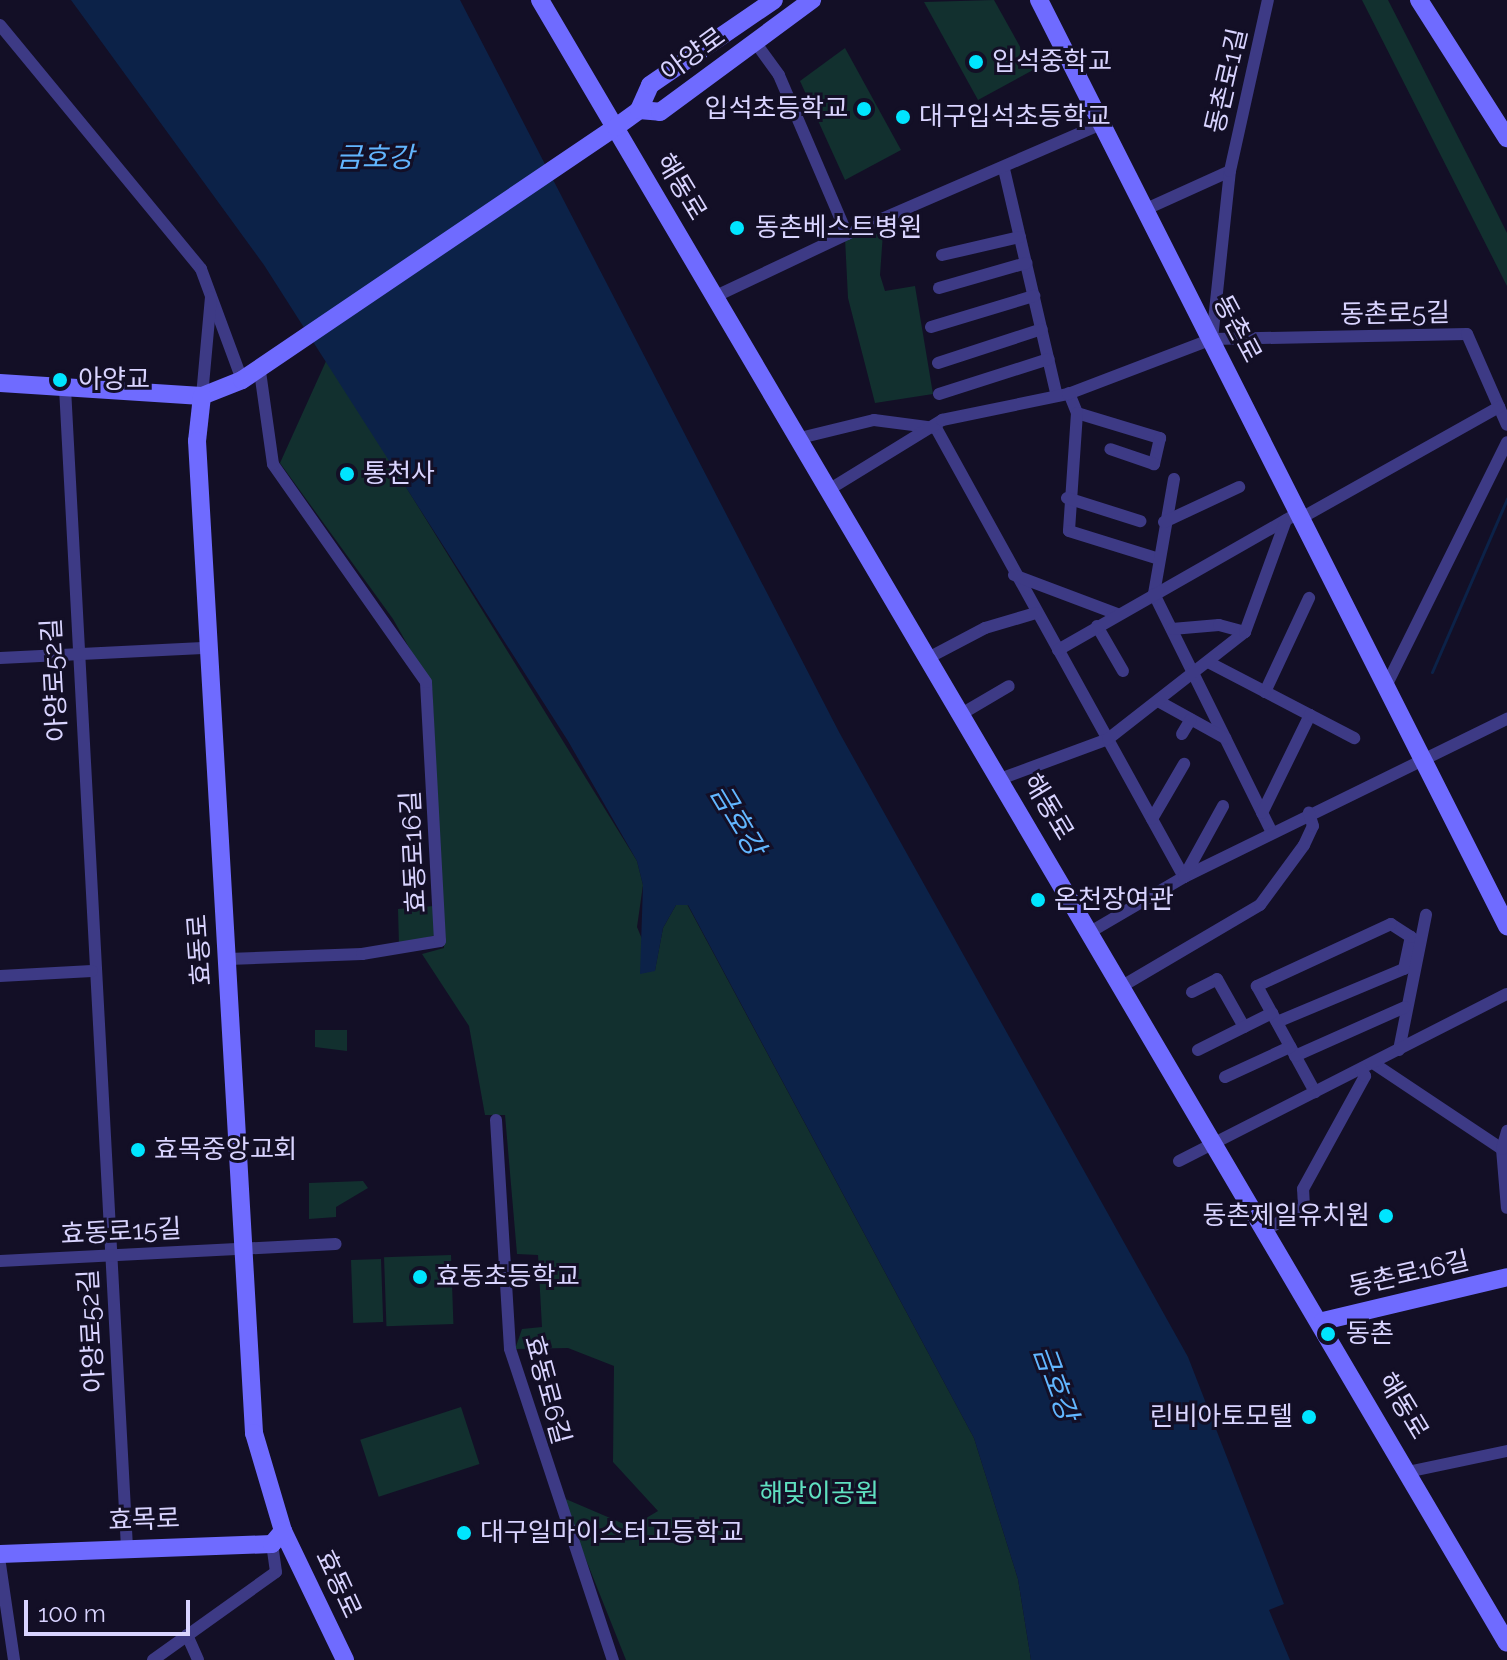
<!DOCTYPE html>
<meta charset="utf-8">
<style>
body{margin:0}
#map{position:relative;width:1507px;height:1660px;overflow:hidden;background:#130f26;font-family:Raleway,"Noto Sans KR",sans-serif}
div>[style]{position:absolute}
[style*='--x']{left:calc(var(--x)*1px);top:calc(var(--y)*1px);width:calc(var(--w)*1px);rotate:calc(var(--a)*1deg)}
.green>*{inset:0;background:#12302f;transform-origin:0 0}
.water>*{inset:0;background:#0c2248}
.stream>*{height:3px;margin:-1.5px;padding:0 1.5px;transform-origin:1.5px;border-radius:1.5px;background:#0c2248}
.street>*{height:12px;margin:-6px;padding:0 6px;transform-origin:6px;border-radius:6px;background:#3d3a85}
.secondary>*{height:18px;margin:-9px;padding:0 9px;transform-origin:9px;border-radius:9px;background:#6f6bff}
.dots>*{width:22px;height:22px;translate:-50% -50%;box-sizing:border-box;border:4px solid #130f26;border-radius:50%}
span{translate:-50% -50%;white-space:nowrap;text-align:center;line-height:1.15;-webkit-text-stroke:6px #130f26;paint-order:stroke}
.street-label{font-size:26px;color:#d9d4ff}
.poi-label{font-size:26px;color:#d9d4ff}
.left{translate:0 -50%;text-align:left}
.right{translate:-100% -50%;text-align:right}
.park-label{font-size:26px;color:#5fe0c0}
.water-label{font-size:28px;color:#62b6ff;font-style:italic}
.scale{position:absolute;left:24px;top:1600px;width:166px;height:36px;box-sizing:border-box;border:4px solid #d9d4ff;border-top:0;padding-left:10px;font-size:24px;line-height:28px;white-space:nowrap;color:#d9d4ff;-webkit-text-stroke:6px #130f26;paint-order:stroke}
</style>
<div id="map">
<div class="green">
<i style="clip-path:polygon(994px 0,1033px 70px,978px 100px,924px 2px)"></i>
<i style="clip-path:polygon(1362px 0,1388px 0,1494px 207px,1507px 233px,1507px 286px)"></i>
<i style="clip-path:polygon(845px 48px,901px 150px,845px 180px,800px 81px)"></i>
<i style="clip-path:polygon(883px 233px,880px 275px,885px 291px,915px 286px,933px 394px,875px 403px,848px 298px,845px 238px)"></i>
<i style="clip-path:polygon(327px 359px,637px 861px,643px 885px,637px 927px,655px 970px,663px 928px,676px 905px,687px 904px,974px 1438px,1018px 1579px,1031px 1660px,626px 1660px,561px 1497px,631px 1527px,658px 1511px,613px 1462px,614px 1366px,568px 1348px,515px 1349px,522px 1329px,542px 1327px,538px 1255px,517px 1254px,505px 1115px,485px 1115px,469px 1026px,422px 954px,444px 948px,432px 688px,393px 619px,280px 463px)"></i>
<i style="clip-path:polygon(434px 906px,436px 935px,399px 945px,398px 909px)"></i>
<i style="clip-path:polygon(315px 1030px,347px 1030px,347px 1051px,315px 1047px)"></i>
<i style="clip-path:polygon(363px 1181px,368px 1188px,336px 1207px,336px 1217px,309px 1219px,309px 1183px)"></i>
<i style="left:451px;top:1255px;width:69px;height:67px;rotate:88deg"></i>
<i style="left:381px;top:1259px;width:63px;height:30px;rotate:88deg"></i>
<i style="left:461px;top:1407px;width:60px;height:106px;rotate:72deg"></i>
</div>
<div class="water">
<i style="clip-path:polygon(71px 0,460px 0,839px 732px,1188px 1357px,1284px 1604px,1269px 1610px,1290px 1660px,1031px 1660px,1018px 1579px,974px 1438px,688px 905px,676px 905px,663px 928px,655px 971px,640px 974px,643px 885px,637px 861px,568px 741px,264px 265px)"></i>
</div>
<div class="stream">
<i style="--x:1432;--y:672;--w:189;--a:-66.6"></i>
</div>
<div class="street">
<i style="--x:0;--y:25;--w:316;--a:50.5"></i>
<i style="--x:201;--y:269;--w:118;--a:69.7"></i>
<i style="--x:1004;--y:169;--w:233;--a:76.9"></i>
<i style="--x:1144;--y:210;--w:94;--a:-24.4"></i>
<i style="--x:847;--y:234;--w:277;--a:-23.4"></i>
<i style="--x:942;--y:255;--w:80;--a:-13"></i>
<i style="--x:939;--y:288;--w:91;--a:-16"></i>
<i style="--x:716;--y:296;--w:145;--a:-25.3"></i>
<i style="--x:847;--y:234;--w:173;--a:-113.2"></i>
<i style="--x:779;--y:75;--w:41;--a:-126"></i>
<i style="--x:931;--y:327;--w:108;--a:-16.8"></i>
<i style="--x:1212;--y:339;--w:169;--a:-83.9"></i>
<i style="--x:1230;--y:171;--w:175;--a:-77.5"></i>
<i style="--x:938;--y:363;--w:109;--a:-18.1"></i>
<i style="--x:65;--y:388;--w:1160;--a:86.94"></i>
<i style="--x:1069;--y:393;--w:22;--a:68"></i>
<i style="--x:1077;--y:413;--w:87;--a:16.8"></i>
<i style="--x:1160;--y:438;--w:27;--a:103"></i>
<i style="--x:1154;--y:464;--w:46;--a:-161.2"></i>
<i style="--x:939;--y:394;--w:115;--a:-17.7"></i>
<i style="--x:202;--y:396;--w:99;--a:-84.8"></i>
<i style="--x:1077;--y:413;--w:118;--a:93.9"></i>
<i style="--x:1069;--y:531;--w:91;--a:17.2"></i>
<i style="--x:800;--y:438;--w:76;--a:-13.7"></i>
<i style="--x:874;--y:420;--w:63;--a:7.4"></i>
<i style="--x:936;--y:428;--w:513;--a:61.09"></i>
<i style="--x:1184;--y:877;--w:107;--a:149.6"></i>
<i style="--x:1174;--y:479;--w:117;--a:99.9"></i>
<i style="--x:1154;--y:594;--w:264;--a:63.7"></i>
<i style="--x:830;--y:489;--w:132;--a:-31.6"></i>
<i style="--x:942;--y:420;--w:129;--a:-11.7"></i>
<i style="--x:1068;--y:394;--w:154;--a:-20.9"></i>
<i style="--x:1212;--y:339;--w:255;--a:-1.1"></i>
<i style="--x:1467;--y:334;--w:99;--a:66.3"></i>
<i style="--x:1067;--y:498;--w:77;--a:17.5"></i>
<i style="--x:1303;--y:517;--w:225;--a:-29.3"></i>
<i style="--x:1164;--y:522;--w:83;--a:-25"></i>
<i style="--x:1014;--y:575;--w:110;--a:20.7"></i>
<i style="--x:1097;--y:626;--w:52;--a:60"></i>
<i style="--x:1172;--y:629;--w:47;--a:-4.9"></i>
<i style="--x:1219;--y:625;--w:27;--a:15"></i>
<i style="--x:1058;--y:650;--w:268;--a:-29.7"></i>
<i style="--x:930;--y:657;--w:62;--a:-27.8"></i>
<i style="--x:985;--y:628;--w:53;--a:-16.4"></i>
<i style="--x:0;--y:658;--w:208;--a:-2.8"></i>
<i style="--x:1208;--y:662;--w:115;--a:27.5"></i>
<i style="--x:1310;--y:715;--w:109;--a:116.1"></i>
<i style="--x:1387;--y:684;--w:270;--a:-63.6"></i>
<i style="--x:1265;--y:692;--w:104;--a:-64.9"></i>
<i style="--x:1158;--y:701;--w:77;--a:28.9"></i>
<i style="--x:963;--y:713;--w:53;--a:-30.4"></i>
<i style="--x:1310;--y:715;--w:50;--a:27.6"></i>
<i style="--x:1182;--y:734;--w:17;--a:-59"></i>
<i style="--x:1000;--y:779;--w:115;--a:-20.3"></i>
<i style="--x:1108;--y:739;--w:174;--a:-38"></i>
<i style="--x:1245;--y:632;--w:119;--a:-69.9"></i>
<i style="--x:1152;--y:819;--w:64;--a:-59.8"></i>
<i style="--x:1184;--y:877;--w:360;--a:-26.1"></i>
<i style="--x:1184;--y:877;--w:81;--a:-61.2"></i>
<i style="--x:228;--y:959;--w:134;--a:-2.1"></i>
<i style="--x:362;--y:954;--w:79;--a:-9.5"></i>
<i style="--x:440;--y:941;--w:259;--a:-93.1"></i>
<i style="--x:426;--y:682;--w:266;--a:-125.1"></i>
<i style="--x:273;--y:464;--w:94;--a:-98"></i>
<i style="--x:0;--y:976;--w:92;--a:-3.1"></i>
<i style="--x:1124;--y:985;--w:158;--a:-30.5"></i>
<i style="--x:1260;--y:905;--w:74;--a:-53.7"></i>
<i style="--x:1304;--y:845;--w:21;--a:-65"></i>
<i style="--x:1313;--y:826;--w:14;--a:-107"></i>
<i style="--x:1192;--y:992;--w:28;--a:-27"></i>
<i style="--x:1217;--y:979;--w:55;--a:60.6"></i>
<i style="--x:1277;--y:1022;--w:138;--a:-22.7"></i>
<i style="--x:1404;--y:969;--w:33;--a:-78"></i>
<i style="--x:1411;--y:937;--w:24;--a:-147"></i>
<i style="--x:1391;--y:924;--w:148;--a:155.2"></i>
<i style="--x:1257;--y:986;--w:121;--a:61.3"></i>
<i style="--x:1198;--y:1050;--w:83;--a:-26.6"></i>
<i style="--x:1399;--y:1050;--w:138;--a:-78.7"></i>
<i style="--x:1295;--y:1056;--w:120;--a:-24"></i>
<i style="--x:1373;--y:1063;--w:155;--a:33.7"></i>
<i style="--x:1502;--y:1149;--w:59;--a:85.2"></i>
<i style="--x:1225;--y:1077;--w:72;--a:-24.8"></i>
<i style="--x:496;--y:1120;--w:229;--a:86.5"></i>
<i style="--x:510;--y:1349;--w:328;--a:71.7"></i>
<i style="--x:1502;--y:1149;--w:19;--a:-74"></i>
<i style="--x:1179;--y:1161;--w:368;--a:-27"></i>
<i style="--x:1268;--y:1229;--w:42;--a:-31.4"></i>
<i style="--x:1304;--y:1207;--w:18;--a:-93"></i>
<i style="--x:1303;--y:1189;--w:129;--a:-61.2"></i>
<i style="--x:1365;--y:1076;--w:8;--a:-120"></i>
<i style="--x:0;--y:1261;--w:336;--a:-2.9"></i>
<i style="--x:1412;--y:1471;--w:97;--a:-11.9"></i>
<i style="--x:0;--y:1564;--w:97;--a:81.7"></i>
<i style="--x:187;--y:1635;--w:27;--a:66"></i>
<i style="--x:153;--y:1660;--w:151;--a:-35.6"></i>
<i style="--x:276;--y:1572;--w:28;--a:-98"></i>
</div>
<div class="secondary">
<i style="--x:540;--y:0;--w:1906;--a:59.52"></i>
<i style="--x:1039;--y:0;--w:1038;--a:63.19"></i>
<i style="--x:1419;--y:0;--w:164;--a:57.5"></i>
<i style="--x:639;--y:110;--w:21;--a:5"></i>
<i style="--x:660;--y:112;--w:189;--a:-36.4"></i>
<i style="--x:0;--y:383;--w:202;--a:3.7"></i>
<i style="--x:202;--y:396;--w:43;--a:-21.8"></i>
<i style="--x:242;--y:380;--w:452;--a:-34.1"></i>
<i style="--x:616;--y:127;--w:29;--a:-36"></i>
<i style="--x:639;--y:110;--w:27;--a:-66"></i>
<i style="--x:650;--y:85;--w:150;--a:-34.4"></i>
<i style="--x:202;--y:396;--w:45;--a:96.3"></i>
<i style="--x:197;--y:441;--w:994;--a:86.71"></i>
<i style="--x:254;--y:1433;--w:102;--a:73.5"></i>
<i style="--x:283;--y:1531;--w:143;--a:64.3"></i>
<i style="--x:1323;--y:1321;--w:189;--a:-13.4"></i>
<i style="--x:0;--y:1554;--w:272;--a:-2.1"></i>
<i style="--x:272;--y:1544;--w:17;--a:-50"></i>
</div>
<div class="dots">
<i style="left:976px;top:62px;background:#00e5ff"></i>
<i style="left:864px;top:109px;background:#00e5ff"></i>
<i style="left:903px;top:117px;background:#00e5ff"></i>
<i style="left:737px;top:228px;background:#00e5ff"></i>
<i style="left:60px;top:380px;background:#00e5ff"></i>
<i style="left:347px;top:474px;background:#00e5ff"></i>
<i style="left:1038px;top:900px;background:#00e5ff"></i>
<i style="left:138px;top:1150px;background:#00e5ff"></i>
<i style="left:1386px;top:1216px;background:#00e5ff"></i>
<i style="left:420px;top:1277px;background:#00e5ff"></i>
<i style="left:1328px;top:1334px;background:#00e5ff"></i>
<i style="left:1309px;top:1417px;background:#00e5ff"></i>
<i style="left:464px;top:1533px;background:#00e5ff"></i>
</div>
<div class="street-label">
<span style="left:693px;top:55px;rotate:-36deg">아양로</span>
<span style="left:1227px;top:81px;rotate:-77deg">동촌로1길</span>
<span style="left:681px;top:187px;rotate:59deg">해동로</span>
<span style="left:1395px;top:314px;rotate:-1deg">동촌로5길</span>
<span style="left:1237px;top:329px;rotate:62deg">동촌로</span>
<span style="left:55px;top:680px;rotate:-93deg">아양로52길</span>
<span style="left:1048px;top:807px;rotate:59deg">해동로</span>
<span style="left:414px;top:852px;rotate:-93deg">효동로16길</span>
<span style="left:200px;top:950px;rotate:-94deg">효동로</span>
<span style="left:121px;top:1232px;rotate:-3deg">효동로15길</span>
<span style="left:1409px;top:1274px;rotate:-13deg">동촌로16길</span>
<span style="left:92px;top:1331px;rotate:-93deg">아양로52길</span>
<span style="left:547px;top:1390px;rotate:75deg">효동로6길</span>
<span style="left:1403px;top:1406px;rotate:59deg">해동로</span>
<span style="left:144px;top:1520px;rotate:-2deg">효목로</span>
<span style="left:338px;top:1584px;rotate:65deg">효동로</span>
</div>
<div class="poi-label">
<span class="left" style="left:992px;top:62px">입석중학교</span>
<span class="right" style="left:848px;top:109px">입석초등학교</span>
<span class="left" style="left:919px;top:117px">대구입석초등학교</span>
<span class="left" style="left:755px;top:228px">동촌베스트병원</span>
<span class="left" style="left:78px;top:380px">아양교</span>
<span class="left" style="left:363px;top:474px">통천사</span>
<span class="left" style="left:1054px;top:900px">온천장여관</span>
<span class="left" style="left:154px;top:1150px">효목중앙교회</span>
<span class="right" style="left:1370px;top:1216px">동촌제일유치원</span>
<span class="left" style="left:436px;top:1277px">효동초등학교</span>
<span class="left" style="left:1346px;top:1334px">동촌</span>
<span class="right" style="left:1293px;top:1417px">린비아토모텔</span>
<span class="left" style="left:480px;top:1533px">대구일마이스터고등학교</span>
</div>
<div class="park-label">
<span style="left:819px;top:1494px">해맞이공원</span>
</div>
<div class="water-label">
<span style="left:375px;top:158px">금호강</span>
<span style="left:737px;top:820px;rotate:59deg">금호강</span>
<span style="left:1055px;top:1383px;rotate:70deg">금호강</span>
</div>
<div class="scale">100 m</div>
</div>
